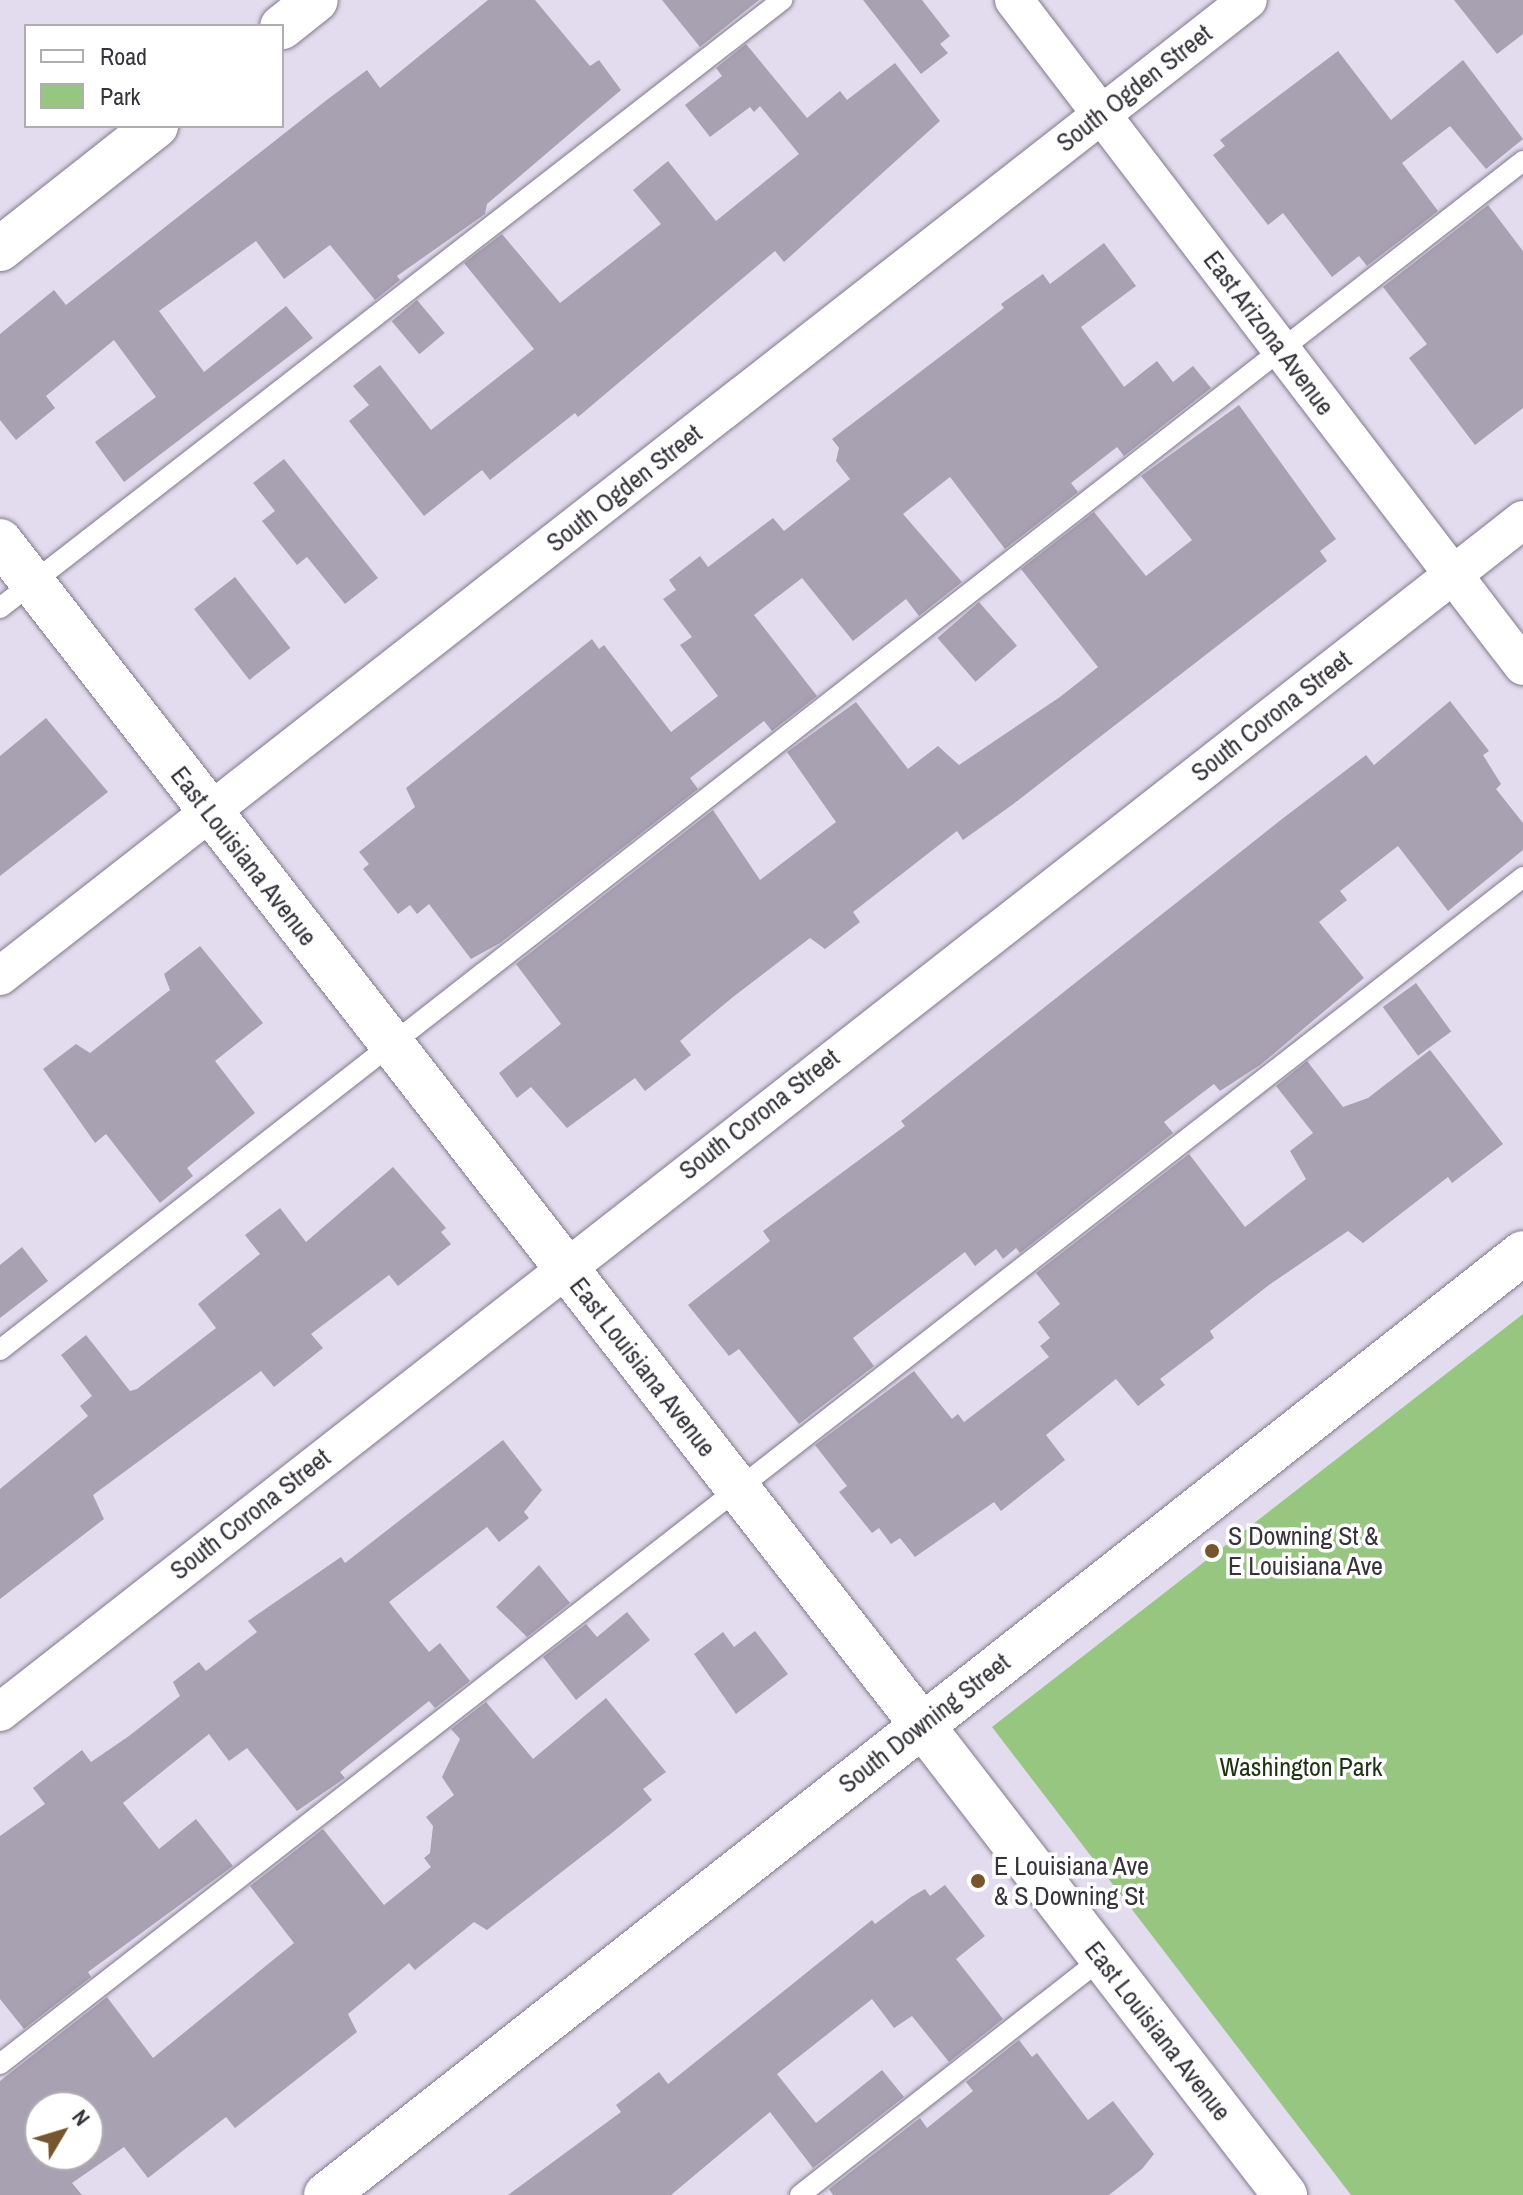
<!DOCTYPE html>
<style>
body{margin:0}
#map{position:relative;width:1523px;height:2195px;overflow:hidden;background:#e3dcee;font-family:"Archivo Narrow",sans-serif}
div>[style]{position:absolute}
[style*='--x']{left:calc(var(--x)*1px);top:calc(var(--y)*1px);width:calc(var(--w)*1px);rotate:calc(var(--a)*1deg)}
.green>*{inset:0;background:#96c67f}
.building>*{inset:0;background:#a8a1b2;transform-origin:0 0}
.roads{filter:drop-shadow(0 0 2px #817a8b) drop-shadow(0 0 2px #817a8b)}
.service>*{height:20px;margin:-10px;padding:0 10px;transform-origin:10px;border-radius:10px;background:#fff}
.minor>*{height:38px;margin:-19px;padding:0 19px;transform-origin:19px;border-radius:19px;background:#fff}
.tertiary>*{height:44px;margin:-22px;padding:0 22px;transform-origin:22px;border-radius:22px;background:#fff}
.secondary>*{height:44px;margin:-22px;padding:0 22px;transform-origin:22px;border-radius:22px;background:#fff}
.dots>*{width:22px;height:22px;translate:-50% -50%;box-sizing:border-box;border:4px solid #fff;border-radius:50%}
span{translate:-50% -50%;white-space:nowrap;text-align:center;line-height:1.15;-webkit-text-stroke:7px #fff;paint-order:stroke}
.street-label{font-size:26px;color:#36333a}
.poi-label{font-size:26px;color:#36333a}
.left{translate:0 -50%;text-align:left}
.park-label{font-size:26px;color:#1d3411}
.legend{position:absolute;left:24px;top:24px;width:260px;height:104px;box-sizing:border-box;background:#fff;border:2px solid #afadb0;margin:0;padding:10px 14px;list-style:none;font-size:24px;color:#36333a}
.legend li{display:flex;align-items:center;gap:16px;height:40px}
.legend b{width:40px;border:2px solid #afadb0}
.north{position:absolute;left:24px;top:2091px;width:80px;height:80px;box-sizing:border-box;background:#fff;border:2px solid #afadb0;border-radius:50%;rotate:52deg;font-size:22px;font-weight:700;line-height:32px;text-align:center;color:#36333a}
.north::after{content:'';display:block;margin:auto;width:28px;height:36px;background:#77562d;clip-path:polygon(50% 0,100% 100%,50% 72%,0 100%)}
</style>
<div id="map">
<div class="green">
<i style="clip-path:polygon(1523px 1314px,1523px 2195px,1351px 2195px,992px 1727px)"></i>
</div>
<div class="building">
<i style="clip-path:polygon(488px 0,535px 0,590px 66px,599px 60px,621px 90px,487px 204px,485px 214px,397px 276px,400px 280px,375px 300px,330px 245px,284px 279px,256px 241px,159px 311px,204px 372px,286px 306px,313px 338px,124px 482px,95px 442px,156px 397px,114px 340px,46px 396px,55px 408px,16px 440px,0 420px,0 334px,54px 290px,66px 305px,328px 99px,367px 70px,380px 88px)"></i>
<i style="clip-path:polygon(662px 0,759px 0,700px 47px)"></i>
<i style="clip-path:polygon(863px 0,922px 0,950px 36px,940px 44px,948px 53px,921px 74px)"></i>
<i style="clip-path:polygon(1454px 0,1523px 0,1523px 34px,1497px 54px)"></i>
<i style="clip-path:polygon(746px 44px,807px 118px,840px 91px,847px 100px,895px 63px,940px 121px,784px 262px,775px 251px,578px 417px,575px 413px,490px 480px,482px 470px,424px 516px,349px 421px,369px 405px,353px 386px,380px 365px,431px 430px,534px 349px,464px 263px,502px 234px,560px 303px,661px 224px,633px 190px,668px 161px,716px 221px,799px 154px,760px 106px,754px 112px,750px 107px,710px 137px,685px 105px,722px 76px,716px 68px)"></i>
<i style="clip-path:polygon(1338px 51px,1391px 120px,1463px 60px,1523px 139px,1486px 169px,1450px 126px,1402px 163px,1438px 211px,1367px 266px,1359px 256px,1332px 277px,1283px 213px,1268px 225px,1213px 155px,1225px 146px,1220px 140px)"></i>
<i style="clip-path:polygon(1488px 205px,1523px 251px,1523px 408px,1475px 445px,1409px 358px,1427px 344px,1383px 287px)"></i>
<i style="clip-path:polygon(1104px 243px,1136px 286px,1081px 327px,1124px 387px,1157px 361px,1173px 382px,1193px 366px,1211px 388px,1124px 456px,1117px 447px,1071px 483px,1078px 492px,1005px 549px,950px 477px,903px 514px,962px 582px,919px 616px,906px 599px,853px 641px,802px 578px,754px 615px,817px 696px,772px 731px,764px 721px,690px 778px,698px 789px,500px 943px,471px 959px,429px 904px,417px 914px,410px 905px,398px 914px,363px 869px,369px 864px,359px 852px,415px 807px,406px 788px,592px 639px,599px 649px,604px 645px,671px 732px,718px 696px,680px 645px,692px 637px,663px 599px,676px 590px,669px 580px,700px 556px,708px 567px,773px 518px,784px 531px,850px 479px,836px 461px,839px 448px,832px 439px,1004px 308px,1001px 304px,1043px 274px,1050px 284px)"></i>
<i style="left:417px;top:300px;width:43px;height:33px;rotate:50deg"></i>
<i style="clip-path:polygon(1239px 405px,1336px 539px,1320px 551px,1327px 561px,1012px 805px,963px 840px,957px 831px,853px 912px,860px 922px,825px 949px,810px 938px,733px 997px,680px 1041px,691px 1055px,645px 1091px,635px 1078px,567px 1128px,531px 1087px,517px 1098px,499px 1073px,561px 1024px,516px 964px,713px 810px,760px 880px,836px 822px,787px 752px,856px 702px,908px 769px,938px 746px,959px 765px,1060px 697px,1098px 667px,1021px 569px,1094px 512px,1146px 576px,1192px 540px,1141px 476px)"></i>
<i style="clip-path:polygon(284px 459px,378px 578px,345px 604px,307px 557px,297px 565px,262px 521px,275px 511px,253px 483px)"></i>
<i style="left:235px;top:577px;width:90px;height:52px;rotate:52deg"></i>
<i style="left:979px;top:602px;width:58px;height:55px;rotate:49deg"></i>
<i style="clip-path:polygon(1450px 701px,1489px 751px,1483px 755px,1501px 784px,1496px 789px,1523px 823px,1523px 850px,1448px 911px,1398px 846px,1340px 891px,1347px 900px,1319px 922px,1364px 978px,1260px 1065px,1220px 1091px,1214px 1084px,1164px 1122px,1173px 1133px,1020px 1253px,1016px 1248px,1003px 1259px,996px 1249px,975px 1266px,965px 1252px,853px 1338px,874px 1366px,799px 1424px,739px 1349px,729px 1356px,688px 1305px,770px 1241px,763px 1231px,905px 1126px,901px 1121px,1282px 819px,1366px 755px,1374px 765px)"></i>
<i style="clip-path:polygon(46px 718px,108px 792px,0 876px,0 756px)"></i>
<i style="clip-path:polygon(200px 946px,263px 1023px,215px 1061px,255px 1113px,187px 1168px,193px 1176px,160px 1203px,106px 1134px,95px 1143px,43px 1069px,76px 1044px,90px 1053px,170px 990px,164px 974px)"></i>
<i style="left:1416px;top:983px;width:60px;height:41px;rotate:54deg"></i>
<i style="clip-path:polygon(1430px 1050px,1503px 1144px,1452px 1183px,1448px 1177px,1363px 1243px,1348px 1231px,1269px 1285px,1210px 1331px,1214px 1338px,1160px 1379px,1165px 1385px,1138px 1406px,1116px 1379px,1046px 1435px,1065px 1460px,1001px 1511px,994px 1502px,915px 1557px,900px 1538px,891px 1544px,879px 1528px,872px 1533px,839px 1492px,847px 1486px,815px 1445px,914px 1371px,952px 1419px,958px 1414px,964px 1422px,1049px 1357px,1040px 1346px,1050px 1338px,1038px 1322px,1060px 1304px,1036px 1273px,1189px 1154px,1245px 1227px,1306px 1179px,1290px 1151px,1313px 1133px,1276px 1086px,1307px 1061px,1343px 1107px,1368px 1098px)"></i>
<i style="clip-path:polygon(393px 1167px,446px 1228px,441px 1232px,451px 1244px,398px 1286px,389px 1275px,311px 1334px,323px 1348px,274px 1387px,261px 1371px,93px 1495px,104px 1519px,0 1599px,0 1489px,88px 1416px,80px 1406px,92px 1396px,61px 1355px,86px 1335px,130px 1391px,137px 1389px,216px 1328px,198px 1304px,260px 1254px,245px 1235px,280px 1208px,306px 1242px)"></i>
<i style="clip-path:polygon(22px 1247px,48px 1281px,0 1318px,0 1265px)"></i>
<i style="clip-path:polygon(503px 1440px,542px 1490px,524px 1512px,529px 1518px,499px 1542px,487px 1527px,389px 1602px,429px 1652px,440px 1643px,470px 1681px,435px 1708px,429px 1701px,340px 1772px,345px 1778px,297px 1811px,247px 1748px,229px 1761px,209px 1734px,123px 1803px,159px 1849px,196px 1819px,233px 1866px,88px 1972px,91px 1977px,24px 2029px,0 1999px,0 1836px,45px 1804px,33px 1788px,82px 1750px,91px 1762px,129px 1736px,180px 1696px,173px 1682px,199px 1662px,206px 1671px,257px 1632px,248px 1621px,341px 1557px,345px 1563px)"></i>
<i style="clip-path:polygon(539px 1565px,570px 1603px,527px 1637px,496px 1607px)"></i>
<i style="clip-path:polygon(627px 1612px,650px 1640px,576px 1700px,543px 1657px,586px 1624px,597px 1637px)"></i>
<i style="clip-path:polygon(755px 1631px,788px 1674px,736px 1714px,694px 1654px,723px 1632px,734px 1647px)"></i>
<i style="clip-path:polygon(evenodd,606px 1698px,666px 1772px,643px 1789px,652px 1800px,613px 1832px,487px 1930px,474px 1922px,415px 1970px,409px 1963px,348px 2014px,357px 2032px,235px 2128px,226px 2117px,148px 2178px,124px 2147px,72px 2183px,82px 2195px,0 2195px,0 2081px,107px 1997px,153px 2058px,294px 1943px,250px 1886px,323px 1829px,384px 1905px,431px 1867px,424px 1858px,430px 1853px,433px 1826px,426px 1817px,454px 1795px,442px 1777px,460px 1739px,451px 1729px,486px 1702px,533px 1759px,606px 1698px,40px 2107px,88px 2107px,88px 2155px,40px 2155px,40px 2107px)"></i>
<i style="clip-path:polygon(945px 1885px,985px 1936px,956px 1959px,1003px 2019px,949px 2062px,912px 2016px,894px 2028px,872px 1999px,777px 2074px,816px 2123px,882px 2070px,904px 2097px,813px 2168px,770px 2112px,671px 2195px,508px 2195px,621px 2112px,616px 2105px,659px 2072px,668px 2084px,872px 1920px,875px 1924px,911px 1897px,925px 1889px,930px 1896px)"></i>
<i style="clip-path:polygon(1019px 2040px,1032px 2057px,1037px 2053px,1088px 2120px,1113px 2101px,1154px 2154px,1142px 2169px,1109px 2195px,833px 2195px,829px 2189px,920px 2118px,927px 2128px,973px 2091px,966px 2082px)"></i>
</div>
<div class="roads">
<div class="service">
<i style="--x:0;--y:608;--w:991;--a:-37.86"></i>
<i style="--x:0;--y:1350;--w:1932;--a:-37.98"></i>
<i style="--x:0;--y:2064;--w:1931;--a:-37.93"></i>
<i style="--x:800;--y:2195;--w:382;--a:-38.1"></i>
</div>
<div class="minor">
<i style="--x:1014;--y:0;--w:838;--a:52.61"></i>
<i style="--x:0;--y:976;--w:1584;--a:-38.03"></i>
<i style="--x:0;--y:1712;--w:1934;--a:-38.05"></i>
</div>
<div class="tertiary">
<i style="--x:282;--y:27;--w:43;--a:-38.5"></i>
<i style="--x:0;--y:249;--w:199;--a:-38.3"></i>
<i style="--x:922;--y:1725;--w:594;--a:52.32"></i>
</div>
<div class="secondary">
<i style="--x:0;--y:541;--w:1501;--a:52.09"></i>
<i style="--x:326;--y:2195;--w:1523;--a:-38.2"></i>
</div>
</div>
<div class="dots">
<i style="left:1212px;top:1551px;background:#77562d"></i>
<i style="left:978px;top:1881px;background:#77562d"></i>
</div>
<div class="street-label">
<span style="left:1134px;top:88px;rotate:-38deg">South Ogden Street</span>
<span style="left:1269px;top:333px;rotate:53deg">East Arizona Avenue</span>
<span style="left:624px;top:488px;rotate:-38deg">South Ogden Street</span>
<span style="left:1271px;top:716px;rotate:-38deg">South Corona Street</span>
<span style="left:244px;top:856px;rotate:52deg">East Louisiana Avenue</span>
<span style="left:759px;top:1114px;rotate:-38deg">South Corona Street</span>
<span style="left:643px;top:1367px;rotate:52deg">East Louisiana Avenue</span>
<span style="left:250px;top:1514px;rotate:-38deg">South Corona Street</span>
<span style="left:924px;top:1723px;rotate:-38deg">South Downing Street</span>
<span style="left:1158px;top:2031px;rotate:52deg">East Louisiana Avenue</span>
</div>
<div class="poi-label">
<span class="left" style="left:1228px;top:1551px">S Downing St &amp;<br>E Louisiana Ave</span>
<span class="left" style="left:994px;top:1881px">E Louisiana Ave<br>&amp; S Downing St</span>
</div>
<div class="park-label">
<span style="left:1301px;top:1767px">Washington Park</span>
</div>
<ul class="legend">
<li><b style="height:10px;background:#fff"></b>Road</li>
<li><b style="height:22px;background:#96c67f"></b>Park</li>
</ul>
<div class="north">N</div>
</div>
